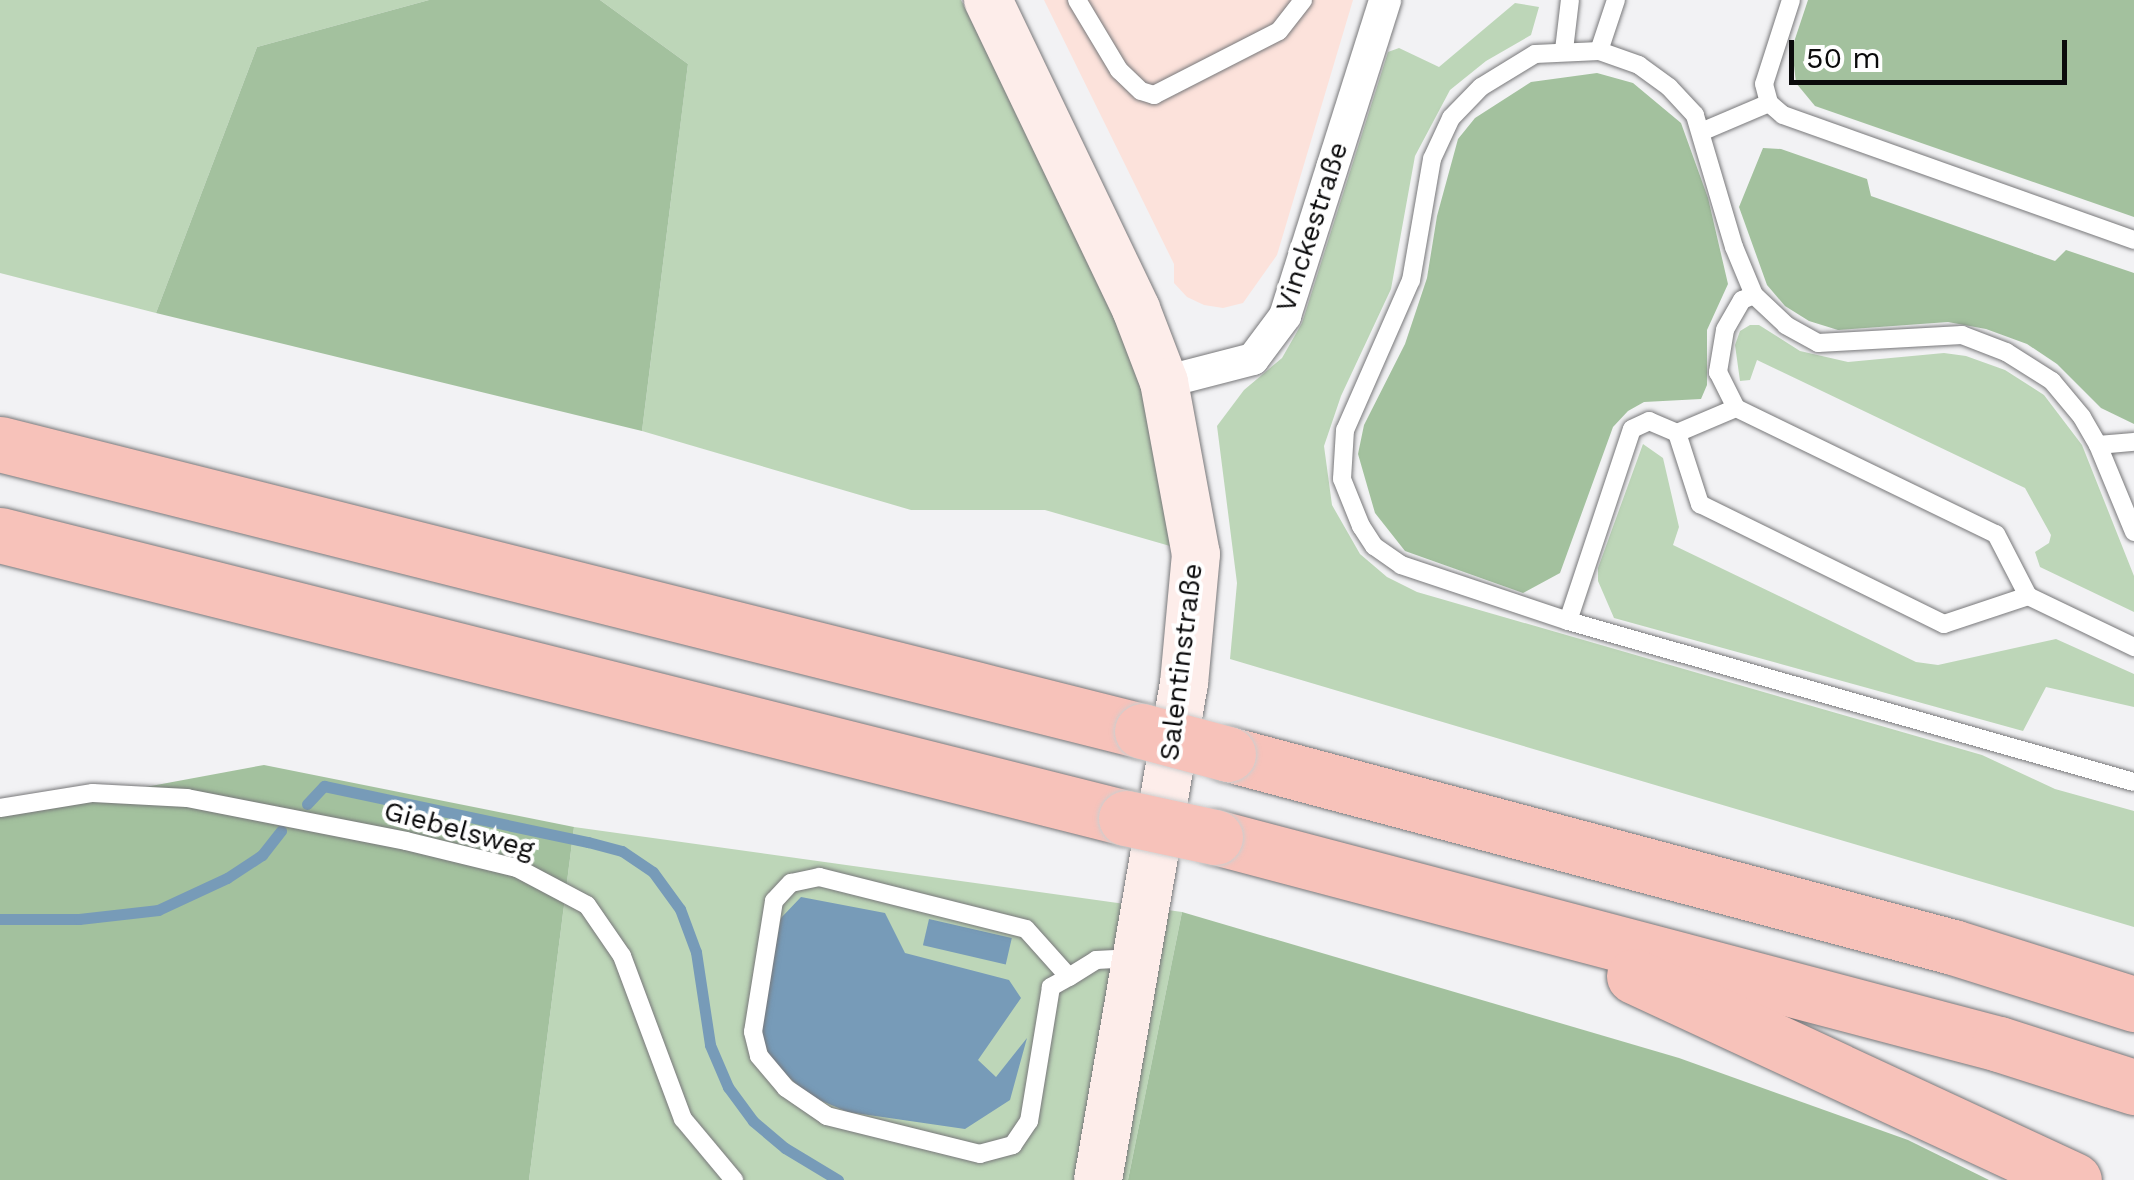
<!DOCTYPE html>
<meta charset="utf-8">
<style>
body{margin:0}
#map{position:relative;width:2134px;height:1180px;overflow:hidden;background:#f2f2f4;font-family:"Work Sans",sans-serif}
div>[style]{position:absolute}
[style*='--x']{left:calc(var(--x)*1px);top:calc(var(--y)*1px);width:calc(var(--w)*1px);rotate:calc(var(--a)*1deg)}
.industrial>*{inset:0;background:#fce2db}
.green>*{inset:0;background:#bdd6b8}
.forest>*{inset:0;background:#a3c19e}
.water>*{inset:0;background:#779bb8;transform-origin:0 0}
.stream>*{height:11px;margin:-5.5px;padding:0 5.5px;transform-origin:5.5px;border-radius:5.5px;background:#779bb8}
.roads{filter:drop-shadow(0 0 2px #78787a) drop-shadow(0 0 2px #78787a)}
.lane>*{height:18px;margin:-9px;padding:0 9px;transform-origin:9px;border-radius:9px;background:#fff}
.street>*{height:32px;margin:-16px;padding:0 16px;transform-origin:16px;border-radius:16px;background:#fff}
.secondary>*{height:48px;margin:-24px;padding:0 24px;transform-origin:24px;border-radius:24px;background:#fdedea}
.highway>*{height:55px;margin:-27.5px;padding:0 27.5px;transform-origin:27.5px;border-radius:27.5px;background:#f7c2ba}
.bridges{filter:drop-shadow(0 0 2px #cecece) drop-shadow(0 0 2px #cecece)}
.highway-bridge>*{height:55px;margin:-27.5px;padding:0 27.5px;transform-origin:27.5px;border-radius:27.5px;background:#f7c2ba}
span{translate:-50% -50%;white-space:nowrap;text-align:center;line-height:1.15;-webkit-text-stroke:8px #fff;paint-order:stroke}
.street-label{font-size:28px;color:#0b0b0c}
.scale{position:absolute;left:1789px;top:40px;width:278px;height:45px;box-sizing:border-box;border:5px solid #0b0b0c;border-top:0;padding-left:12px;font-size:30px;line-height:35px;white-space:nowrap;color:#0b0b0c;-webkit-text-stroke:8px #fff;paint-order:stroke}
</style>
<div id="map">
<div class="industrial">
<i style="clip-path:polygon(1044px 0,1353px 0,1277px 255px,1243px 303px,1223px 308px,1204px 305px,1187px 297px,1174px 283px,1174px 264px)"></i>
</div>
<div class="green">
<i style="clip-path:polygon(0 0,429px 0,257px 47px,156px 313px,0 273px)"></i>
<i style="clip-path:polygon(600px 0,961px 0,1092px 263px,1151px 405px,1170px 546px,1045px 510px,911px 510px,642px 431px,688px 64px)"></i>
<i style="clip-path:polygon(1515px 3px,1539px 7px,1531px 35px,1486px 61px,1450px 90px,1415px 156px,1391px 289px,1341px 396px,1324px 446px,1332px 505px,1360px 554px,1387px 577px,1417px 592px,1982px 755px,2055px 789px,2134px 811px,2134px 927px,1230px 659px,1237px 583px,1217px 426px,1244px 390px,1282px 358px,1302px 323px,1388px 52px,1399px 48px,1439px 67px)"></i>
<i style="clip-path:polygon(1750px 325px,1759px 325px,1800px 351px,1848px 362px,1944px 353px,1966px 356px,2005px 370px,2044px 395px,2082px 445px,2134px 576px,2134px 612px,2040px 567px,2035px 552px,2049px 543px,2051px 535px,2025px 488px,1757px 360px,1750px 380px,1740px 381px,1735px 345px,1740px 331px)"></i>
<i style="clip-path:polygon(1643px 444px,1663px 458px,1679px 527px,1673px 545px,1916px 662px,1938px 665px,2056px 639px,2134px 674px,2134px 707px,2046px 687px,2023px 731px,1614px 618px,1598px 581px,1598px 568px)"></i>
<i style="clip-path:polygon(574px 827px,1182px 912px,1128px 1180px,529px 1180px)"></i>
</div>
<div class="forest">
<i style="clip-path:polygon(429px 0,600px 0,688px 64px,642px 431px,156px 313px,257px 47px)"></i>
<i style="clip-path:polygon(1808px 0,2134px 0,2134px 217px,1815px 106px,1796px 83px,1792px 48px)"></i>
<i style="clip-path:polygon(1597px 73px,1633px 83px,1681px 123px,1708px 198px,1728px 284px,1707px 330px,1707px 385px,1701px 399px,1644px 402px,1628px 411px,1613px 427px,1560px 573px,1523px 593px,1405px 551px,1375px 513px,1358px 454px,1364px 425px,1405px 344px,1427px 278px,1437px 216px,1458px 139px,1475px 118px,1531px 82px)"></i>
<i style="clip-path:polygon(1763px 148px,1781px 149px,1867px 179px,1871px 196px,2055px 261px,2066px 250px,2134px 273px,2134px 424px,2101px 408px,2057px 364px,2027px 344px,1986px 329px,1948px 322px,1838px 330px,1809px 321px,1785px 306px,1767px 285px,1739px 207px)"></i>
<i style="clip-path:polygon(264px 765px,574px 827px,529px 1180px,0 1180px,0 814px)"></i>
<i style="clip-path:polygon(1182px 912px,1679px 1058px,1908px 1140px,1989px 1180px,1128px 1180px)"></i>
</div>
<div class="water">
<i style="clip-path:polygon(801px 897px,885px 913px,905px 953px,1009px 980px,1021px 998px,978px 1060px,996px 1077px,1027px 1038px,1010px 1100px,965px 1129px,848px 1112px,810px 1096px,774px 1064px,759px 1035px,781px 918px)"></i>
<i style="left:929px;top:919px;width:85px;height:27px;rotate:13deg"></i>
</div>
<div class="stream">
<i style="--x:307;--y:804;--w:25;--a:-47"></i>
<i style="--x:324;--y:786;--w:270;--a:12"></i>
<i style="--x:588;--y:842;--w:35;--a:15"></i>
<i style="--x:622;--y:851;--w:37;--a:34"></i>
<i style="--x:653;--y:872;--w:46;--a:53.9"></i>
<i style="--x:680;--y:909;--w:46;--a:69.6"></i>
<i style="--x:696;--y:952;--w:94;--a:81.4"></i>
<i style="--x:710;--y:1045;--w:46;--a:66.8"></i>
<i style="--x:728;--y:1087;--w:42;--a:53.7"></i>
<i style="--x:753;--y:1121;--w:42;--a:40.2"></i>
<i style="--x:785;--y:1148;--w:62;--a:31.1"></i>
<i style="--x:0;--y:919;--w:79;--a:0"></i>
<i style="--x:79;--y:919;--w:80;--a:-6.5"></i>
<i style="--x:158;--y:910;--w:76;--a:-24.9"></i>
<i style="--x:227;--y:878;--w:42;--a:-33.3"></i>
<i style="--x:262;--y:855;--w:31;--a:-52"></i>
</div>
<div class="roads">
<div class="lane">
<i style="--x:1077;--y:0;--w:82;--a:59"></i>
<i style="--x:1119;--y:70;--w:30;--a:44"></i>
<i style="--x:1141;--y:91;--w:14;--a:17"></i>
<i style="--x:1154;--y:95;--w:140;--a:-27.1"></i>
<i style="--x:1279;--y:31;--w:39;--a:-52"></i>
<i style="--x:1791;--y:0;--w:88;--a:107.8"></i>
<i style="--x:1764;--y:84;--w:20;--a:75"></i>
<i style="--x:1769;--y:103;--w:18;--a:41"></i>
<i style="--x:1783;--y:115;--w:373;--a:19.6"></i>
<i style="--x:1564;--y:50;--w:50;--a:-83.2"></i>
<i style="--x:1599;--y:51;--w:54;--a:-71.6"></i>
<i style="--x:1701;--y:132;--w:74;--a:-23.1"></i>
<i style="--x:1754;--y:295;--w:13;--a:157"></i>
<i style="--x:1742;--y:300;--w:34;--a:120"></i>
<i style="--x:1725;--y:330;--w:43;--a:99.5"></i>
<i style="--x:1718;--y:372;--w:40;--a:63.4"></i>
<i style="--x:1736;--y:408;--w:289;--a:25.9"></i>
<i style="--x:1996;--y:534;--w:70;--a:62.7"></i>
<i style="--x:2028;--y:596;--w:118;--a:25.7"></i>
<i style="--x:1677;--y:433;--w:64;--a:-23"></i>
<i style="--x:2098;--y:445;--w:36;--a:-5"></i>
<i style="--x:2134;--y:532;--w:94;--a:-112.5"></i>
<i style="--x:2098;--y:445;--w:32;--a:-120"></i>
<i style="--x:2082;--y:417;--w:47;--a:-129.8"></i>
<i style="--x:2052;--y:381;--w:54;--a:-147.8"></i>
<i style="--x:2006;--y:352;--w:47;--a:-158.9"></i>
<i style="--x:1962;--y:335;--w:144;--a:176.8"></i>
<i style="--x:1818;--y:343;--w:37;--a:-151"></i>
<i style="--x:1786;--y:325;--w:44;--a:-136.8"></i>
<i style="--x:1754;--y:295;--w:52;--a:-112.6"></i>
<i style="--x:1734;--y:247;--w:138;--a:-106.5"></i>
<i style="--x:1695;--y:115;--w:38;--a:-133"></i>
<i style="--x:1669;--y:87;--w:37;--a:-144"></i>
<i style="--x:1639;--y:65;--w:42;--a:-160.7"></i>
<i style="--x:1599;--y:51;--w:64;--a:177.3"></i>
<i style="--x:1535;--y:54;--w:63;--a:148.6"></i>
<i style="--x:1481;--y:87;--w:43;--a:134.1"></i>
<i style="--x:1451;--y:118;--w:45;--a:114.9"></i>
<i style="--x:1432;--y:159;--w:123;--a:99.8"></i>
<i style="--x:1411;--y:280;--w:164;--a:113.7"></i>
<i style="--x:1345;--y:430;--w:49;--a:93.5"></i>
<i style="--x:1342;--y:479;--w:51;--a:68"></i>
<i style="--x:1361;--y:526;--w:24;--a:57"></i>
<i style="--x:1374;--y:546;--w:33;--a:35"></i>
<i style="--x:1401;--y:565;--w:176;--a:18.5"></i>
<i style="--x:1568;--y:621;--w:588;--a:15.88"></i>
<i style="--x:1568;--y:621;--w:202;--a:-71.6"></i>
<i style="--x:1632;--y:429;--w:19;--a:-25"></i>
<i style="--x:1649;--y:421;--w:30;--a:23"></i>
<i style="--x:1677;--y:433;--w:75;--a:72.1"></i>
<i style="--x:1700;--y:504;--w:272;--a:26.2"></i>
<i style="--x:1944;--y:624;--w:89;--a:-18.4"></i>
<i style="--x:0;--y:808;--w:94;--a:-9.2"></i>
<i style="--x:93;--y:793;--w:94;--a:3"></i>
<i style="--x:187;--y:798;--w:223;--a:11.1"></i>
<i style="--x:406;--y:841;--w:114;--a:13.7"></i>
<i style="--x:517;--y:868;--w:79;--a:27.9"></i>
<i style="--x:587;--y:905;--w:62;--a:55.5"></i>
<i style="--x:622;--y:956;--w:174;--a:69.5"></i>
<i style="--x:683;--y:1119;--w:80;--a:50.1"></i>
<i style="--x:1069;--y:977;--w:21;--a:151"></i>
<i style="--x:1051;--y:987;--w:136;--a:99.3"></i>
<i style="--x:1029;--y:1121;--w:29;--a:124"></i>
<i style="--x:1013;--y:1145;--w:34;--a:165"></i>
<i style="--x:980;--y:1154;--w:158;--a:-166.1"></i>
<i style="--x:827;--y:1116;--w:50;--a:-145.7"></i>
<i style="--x:786;--y:1088;--w:42;--a:-130.2"></i>
<i style="--x:759;--y:1056;--w:25;--a:-104"></i>
<i style="--x:753;--y:1032;--w:133;--a:-80.9"></i>
<i style="--x:774;--y:901;--w:25;--a:-47"></i>
<i style="--x:791;--y:883;--w:29;--a:-12"></i>
<i style="--x:819;--y:877;--w:213;--a:14.1"></i>
<i style="--x:1026;--y:929;--w:64;--a:48.1"></i>
<i style="--x:1069;--y:977;--w:32;--a:-32"></i>
<i style="--x:1096;--y:960;--w:38;--a:-3"></i>
</div>
<div class="street">
<i style="--x:1164;--y:382;--w:92;--a:-14.5"></i>
<i style="--x:1253;--y:359;--w:54;--a:-53.3"></i>
<i style="--x:1285;--y:316;--w:331;--a:-72.4"></i>
</div>
<div class="secondary">
<i style="--x:988;--y:0;--w:343;--a:64.4"></i>
<i style="--x:1136;--y:309;--w:78;--a:69"></i>
<i style="--x:1164;--y:382;--w:175;--a:79.5"></i>
<i style="--x:1196;--y:554;--w:130;--a:95.3"></i>
<i style="--x:1184;--y:683;--w:504;--a:99.82"></i>
</div>
<div class="highway">
<i style="--x:0;--y:444;--w:1178;--a:14.11"></i>
<i style="--x:0;--y:535;--w:1161;--a:14.11"></i>
<i style="--x:1228;--y:754;--w:750;--a:14.91"></i>
<i style="--x:1953;--y:947;--w:190;--a:17.5"></i>
<i style="--x:1215;--y:837;--w:811;--a:14.79"></i>
<i style="--x:1999;--y:1044;--w:142;--a:17.7"></i>
<i style="--x:1634;--y:976;--w:485;--a:24.9"></i>
</div>
</div>
<div class="bridges">
<div class="highway-bridge">
<i style="--x:1142;--y:731;--w:89;--a:15"></i>
<i style="--x:1126;--y:818;--w:91;--a:12.1"></i>
</div>
</div>
<div class="street-label">
<span style="left:1312px;top:227px;rotate:-72deg">Vinckestraße</span>
<span style="left:1181px;top:662px;rotate:-83deg">Salentinstraße</span>
<span style="left:459px;top:830px;rotate:15deg">Giebelsweg</span>
</div>
<div class="scale">50 m</div>
</div>
